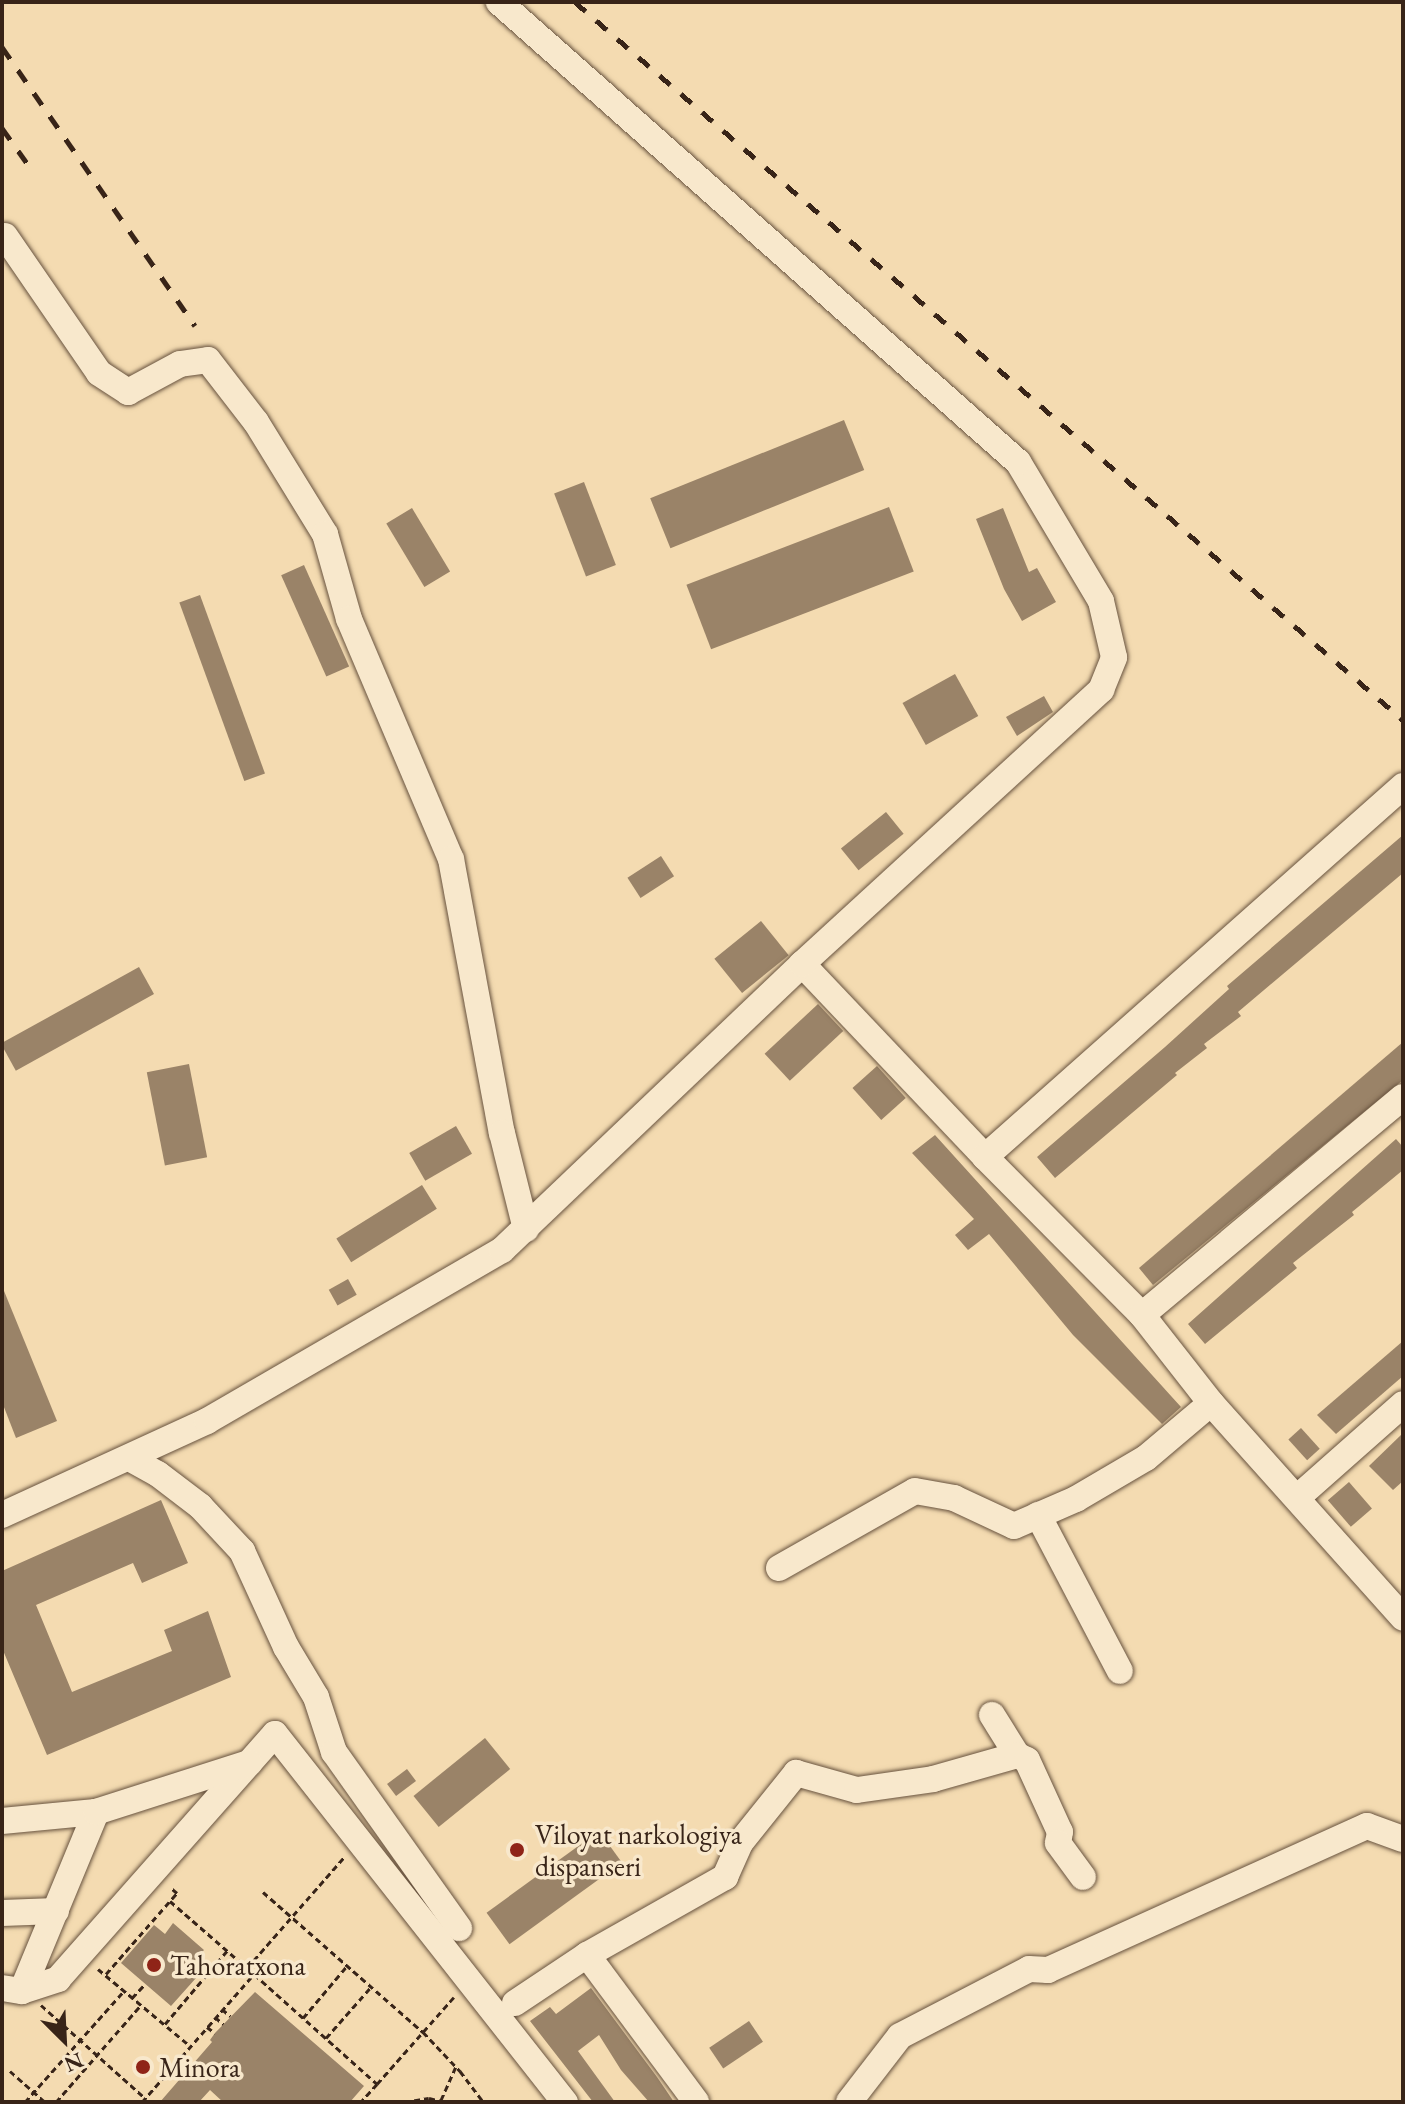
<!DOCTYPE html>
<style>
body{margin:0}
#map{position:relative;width:1405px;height:2104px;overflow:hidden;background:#f4dbb1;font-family:"EB Garamond",serif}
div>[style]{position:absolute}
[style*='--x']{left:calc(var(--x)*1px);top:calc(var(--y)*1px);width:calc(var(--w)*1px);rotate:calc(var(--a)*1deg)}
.building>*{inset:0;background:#9a8368;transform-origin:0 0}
.round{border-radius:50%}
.path>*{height:3px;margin-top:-1.5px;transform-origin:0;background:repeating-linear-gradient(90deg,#382418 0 6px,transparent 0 10px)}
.roads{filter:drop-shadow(0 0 2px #67523e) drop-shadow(0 0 2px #67523e)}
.minor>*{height:26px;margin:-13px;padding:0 13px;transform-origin:13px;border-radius:13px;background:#f8e8cc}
.rail>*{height:5px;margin-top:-2.5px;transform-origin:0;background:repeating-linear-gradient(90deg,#382418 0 14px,transparent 0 28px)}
.dots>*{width:22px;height:22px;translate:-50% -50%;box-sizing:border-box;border:4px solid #f8e8cc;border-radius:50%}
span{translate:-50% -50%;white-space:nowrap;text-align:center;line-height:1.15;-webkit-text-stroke:7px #f8e8cc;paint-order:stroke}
.poi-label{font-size:28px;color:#382418}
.left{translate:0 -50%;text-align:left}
.frame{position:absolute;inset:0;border:4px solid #382418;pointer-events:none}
.north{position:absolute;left:24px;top:2000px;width:80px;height:80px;-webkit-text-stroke:6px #f8e8cc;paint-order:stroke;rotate:156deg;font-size:22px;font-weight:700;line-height:32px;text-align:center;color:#382418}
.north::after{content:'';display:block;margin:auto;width:28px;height:36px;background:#382418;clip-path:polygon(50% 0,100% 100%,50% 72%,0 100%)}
</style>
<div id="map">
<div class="building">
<i style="left:844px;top:420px;width:54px;height:209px;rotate:68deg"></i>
<i style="left:584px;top:482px;width:89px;height:32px;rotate:69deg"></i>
<i style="left:889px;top:507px;width:69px;height:217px;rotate:69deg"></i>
<i style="left:412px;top:508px;width:74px;height:30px;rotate:59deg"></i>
<i style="clip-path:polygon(1003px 508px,1029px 572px,1037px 568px,1056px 602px,1022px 621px,1004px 589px,976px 519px)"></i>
<i style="left:304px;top:565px;width:111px;height:25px;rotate:66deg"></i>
<i style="left:200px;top:595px;width:190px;height:22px;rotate:70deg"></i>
<i style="left:955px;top:674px;width:48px;height:60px;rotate:61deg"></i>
<i style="clip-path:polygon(1044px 696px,1053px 712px,1017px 736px,1006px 717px)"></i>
<i style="left:886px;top:812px;width:28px;height:58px;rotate:51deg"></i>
<i style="clip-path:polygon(1403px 835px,1403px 873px,1238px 1012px,1241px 1016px,1204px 1044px,1207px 1048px,1175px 1073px,1177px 1075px,1055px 1178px,1037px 1157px,1165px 1047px,1229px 989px,1227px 986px)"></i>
<i style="left:661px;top:856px;width:24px;height:40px;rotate:57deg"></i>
<i style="left:761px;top:921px;width:44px;height:60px;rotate:51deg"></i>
<i style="left:139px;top:967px;width:31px;height:158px;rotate:61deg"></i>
<i style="left:818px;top:1004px;width:37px;height:73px;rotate:47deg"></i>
<i style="clip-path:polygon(1403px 1042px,1403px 1080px,1153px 1285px,1139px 1268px)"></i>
<i style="left:189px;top:1064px;width:95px;height:43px;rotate:79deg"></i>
<i style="left:877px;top:1066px;width:43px;height:33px;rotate:48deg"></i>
<i style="left:456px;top:1126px;width:32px;height:54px;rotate:60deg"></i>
<i style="clip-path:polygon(935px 1135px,1181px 1407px,1162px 1424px,1073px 1335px,989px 1234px,968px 1250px,955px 1235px,974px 1219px,912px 1153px)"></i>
<i style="clip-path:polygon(1396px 1139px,1403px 1147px,1403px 1170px,1352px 1212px,1354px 1215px,1293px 1263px,1297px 1268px,1205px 1344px,1188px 1324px)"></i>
<i style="left:422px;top:1185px;width:28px;height:101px;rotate:58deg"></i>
<i style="left:348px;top:1279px;width:18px;height:22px;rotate:61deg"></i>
<i style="clip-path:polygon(2px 1286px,57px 1421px,16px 1438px,2px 1402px)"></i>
<i style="clip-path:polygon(1403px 1341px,1403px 1376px,1336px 1434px,1317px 1415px)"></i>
<i style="left:1301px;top:1428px;width:28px;height:17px;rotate:48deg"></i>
<i style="clip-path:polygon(1403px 1433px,1403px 1481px,1393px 1490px,1369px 1466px)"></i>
<i style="left:1349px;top:1482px;width:35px;height:28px;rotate:49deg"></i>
<i style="clip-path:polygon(161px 1500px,188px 1563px,142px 1583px,133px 1563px,36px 1605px,72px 1692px,172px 1651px,164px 1630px,208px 1611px,231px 1677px,47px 1755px,2px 1648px,2px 1571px)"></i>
<i style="left:485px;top:1738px;width:40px;height:92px;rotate:51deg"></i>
<i style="left:407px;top:1769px;width:15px;height:25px;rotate:53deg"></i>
<i style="left:599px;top:1831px;width:39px;height:139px;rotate:54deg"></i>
<i style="clip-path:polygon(173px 1923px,204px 1950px,186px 1970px,196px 1978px,171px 2006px,121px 1963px,154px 1925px,165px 1934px)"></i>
<i style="clip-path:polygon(591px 1988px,657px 2077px,674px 2102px,649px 2102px,621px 2070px,599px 2035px,578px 2051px,615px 2102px,593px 2102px,530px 2021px,550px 2007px,556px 2014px)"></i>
<i style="clip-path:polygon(255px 1992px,364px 2086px,350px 2102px,223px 2102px,210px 2090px,199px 2102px,160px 2102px,212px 2042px,210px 2040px,215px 2033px)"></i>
<i style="left:749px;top:2021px;width:25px;height:48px;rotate:56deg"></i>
<i class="round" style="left:136px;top:2060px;width:14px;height:14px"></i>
</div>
<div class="path">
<i style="--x:263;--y:1892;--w:213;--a:41.2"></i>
<i style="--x:423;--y:2032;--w:54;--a:46.5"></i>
<i style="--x:460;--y:2071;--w:39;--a:53"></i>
<i style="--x:170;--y:1901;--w:111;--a:41"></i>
<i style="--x:247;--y:1968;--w:149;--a:-48.8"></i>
<i style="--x:98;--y:1969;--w:120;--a:39.9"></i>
<i style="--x:106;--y:1974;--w:108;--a:-48.8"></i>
<i style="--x:177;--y:1893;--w:9;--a:-139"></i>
<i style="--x:132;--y:1998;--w:19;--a:-47"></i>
<i style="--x:41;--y:2005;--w:140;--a:41.8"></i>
<i style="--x:222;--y:2009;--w:11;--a:41"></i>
<i style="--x:215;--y:2017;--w:11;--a:41"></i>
<i style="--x:303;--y:2018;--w:68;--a:-49.8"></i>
<i style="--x:165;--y:2024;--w:96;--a:-49.7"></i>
<i style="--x:207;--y:2027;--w:10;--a:37"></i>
<i style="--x:326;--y:2038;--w:68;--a:-48.6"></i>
<i style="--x:10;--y:2071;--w:47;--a:41.5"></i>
<i style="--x:377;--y:2084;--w:116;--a:-48.5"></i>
<i style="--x:441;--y:2100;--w:36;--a:-66"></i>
<i style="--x:25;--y:2102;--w:149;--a:-48.3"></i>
<i style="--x:56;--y:2102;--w:129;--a:-48.8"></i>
<i style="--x:142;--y:2102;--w:170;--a:-48.8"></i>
<i style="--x:254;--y:1974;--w:165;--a:41.8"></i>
<i style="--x:377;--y:2084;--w:24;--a:132"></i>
<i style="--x:404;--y:2102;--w:25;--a:-9"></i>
<i style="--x:429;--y:2098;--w:16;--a:14"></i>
</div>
<div class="roads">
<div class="minor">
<i style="--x:5;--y:236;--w:166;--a:55.5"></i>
<i style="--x:99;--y:373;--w:35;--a:33"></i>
<i style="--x:128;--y:392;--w:59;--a:-28.3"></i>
<i style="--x:180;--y:364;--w:28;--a:-8"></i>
<i style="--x:208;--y:360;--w:78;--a:52.3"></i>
<i style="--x:256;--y:422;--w:132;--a:58.4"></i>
<i style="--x:325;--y:534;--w:88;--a:74.2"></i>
<i style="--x:349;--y:619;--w:261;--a:67"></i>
<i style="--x:451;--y:859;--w:279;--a:79.5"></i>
<i style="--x:502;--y:1133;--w:99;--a:76"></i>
<i style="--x:802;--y:964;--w:266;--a:46.5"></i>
<i style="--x:985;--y:1157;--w:223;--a:45.2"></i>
<i style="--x:1142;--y:1315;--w:112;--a:51.9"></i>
<i style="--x:1211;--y:1403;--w:288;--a:48.2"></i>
<i style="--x:985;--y:1157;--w:559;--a:-41.59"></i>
<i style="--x:1142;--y:1315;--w:340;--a:-39.9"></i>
<i style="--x:129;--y:1458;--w:33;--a:29"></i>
<i style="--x:158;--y:1474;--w:53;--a:37.3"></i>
<i style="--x:200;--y:1506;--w:62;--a:47"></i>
<i style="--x:242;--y:1551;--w:106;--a:65.4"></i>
<i style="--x:286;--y:1647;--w:58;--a:59"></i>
<i style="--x:316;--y:1697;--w:58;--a:71.9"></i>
<i style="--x:334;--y:1752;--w:216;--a:54.6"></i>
<i style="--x:1298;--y:1497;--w:140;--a:-41.5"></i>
<i style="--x:2;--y:1515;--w:226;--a:-24.6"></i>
<i style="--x:207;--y:1421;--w:341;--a:-30.1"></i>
<i style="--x:502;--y:1250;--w:414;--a:-43.6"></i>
<i style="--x:802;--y:964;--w:406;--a:-42.5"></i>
<i style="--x:1101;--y:690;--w:35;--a:-68"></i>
<i style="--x:1114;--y:657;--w:57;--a:-103.1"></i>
<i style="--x:1101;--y:601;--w:162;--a:-120.8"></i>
<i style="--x:1018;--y:462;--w:694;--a:-138.45"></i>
<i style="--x:1038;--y:1515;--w:176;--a:62.3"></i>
<i style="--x:779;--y:1568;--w:156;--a:-29.5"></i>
<i style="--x:915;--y:1491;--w:40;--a:10"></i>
<i style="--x:954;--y:1498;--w:66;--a:25"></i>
<i style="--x:1014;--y:1526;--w:68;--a:-23.5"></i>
<i style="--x:1076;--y:1499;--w:81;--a:-30.4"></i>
<i style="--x:1146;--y:1458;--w:85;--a:-40.2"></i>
<i style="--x:992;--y:1715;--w:47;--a:58"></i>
<i style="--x:2;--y:1821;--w:94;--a:-5.5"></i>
<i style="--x:2;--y:1913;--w:54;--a:-2.1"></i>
<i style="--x:587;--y:1955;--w:183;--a:53.4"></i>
<i style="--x:2;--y:1988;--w:20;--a:9"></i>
<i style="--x:22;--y:1991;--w:38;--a:-18"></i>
<i style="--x:58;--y:1979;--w:327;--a:-48.5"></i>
<i style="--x:275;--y:1734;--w:469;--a:51.8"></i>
<i style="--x:22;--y:1991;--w:194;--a:-67.5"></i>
<i style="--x:96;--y:1812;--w:161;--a:-17.8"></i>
<i style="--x:515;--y:2003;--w:87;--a:-33.7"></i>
<i style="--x:587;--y:1955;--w:159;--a:-29.5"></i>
<i style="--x:725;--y:1877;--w:37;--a:-66"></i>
<i style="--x:740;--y:1843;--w:90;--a:-51.3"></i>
<i style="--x:796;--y:1773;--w:63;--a:15.6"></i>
<i style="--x:857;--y:1790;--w:77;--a:-8.2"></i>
<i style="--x:933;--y:1779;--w:87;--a:-15.9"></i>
<i style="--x:1017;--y:1755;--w:11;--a:27"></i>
<i style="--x:1027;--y:1760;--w:79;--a:65.4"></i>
<i style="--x:1060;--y:1832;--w:11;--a:100"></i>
<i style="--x:1058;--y:1843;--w:42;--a:53.7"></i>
<i style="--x:849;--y:2102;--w:83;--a:-52.3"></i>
<i style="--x:900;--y:2036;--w:145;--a:-27.4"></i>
<i style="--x:1029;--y:1969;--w:19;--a:3"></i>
<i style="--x:1048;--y:1970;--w:350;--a:-24.3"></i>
<i style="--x:1367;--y:1826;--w:38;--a:20"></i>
</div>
</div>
<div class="rail">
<i style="--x:575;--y:2;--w:1096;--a:40.93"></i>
<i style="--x:2;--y:47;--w:339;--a:55.3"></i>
<i style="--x:2;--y:128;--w:47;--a:54.6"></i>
</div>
<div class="dots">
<i style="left:517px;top:1850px;background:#8f2418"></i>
<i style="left:154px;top:1965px;background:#8f2418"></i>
<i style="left:143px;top:2067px;background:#8f2418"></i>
</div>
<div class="poi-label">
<span class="left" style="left:535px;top:1850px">Viloyat narkologiya<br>dispanseri</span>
<span class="left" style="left:170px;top:1965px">Tahoratxona</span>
<span class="left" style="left:159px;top:2067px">Minora</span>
</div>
<div class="frame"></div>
<div class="north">N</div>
</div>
